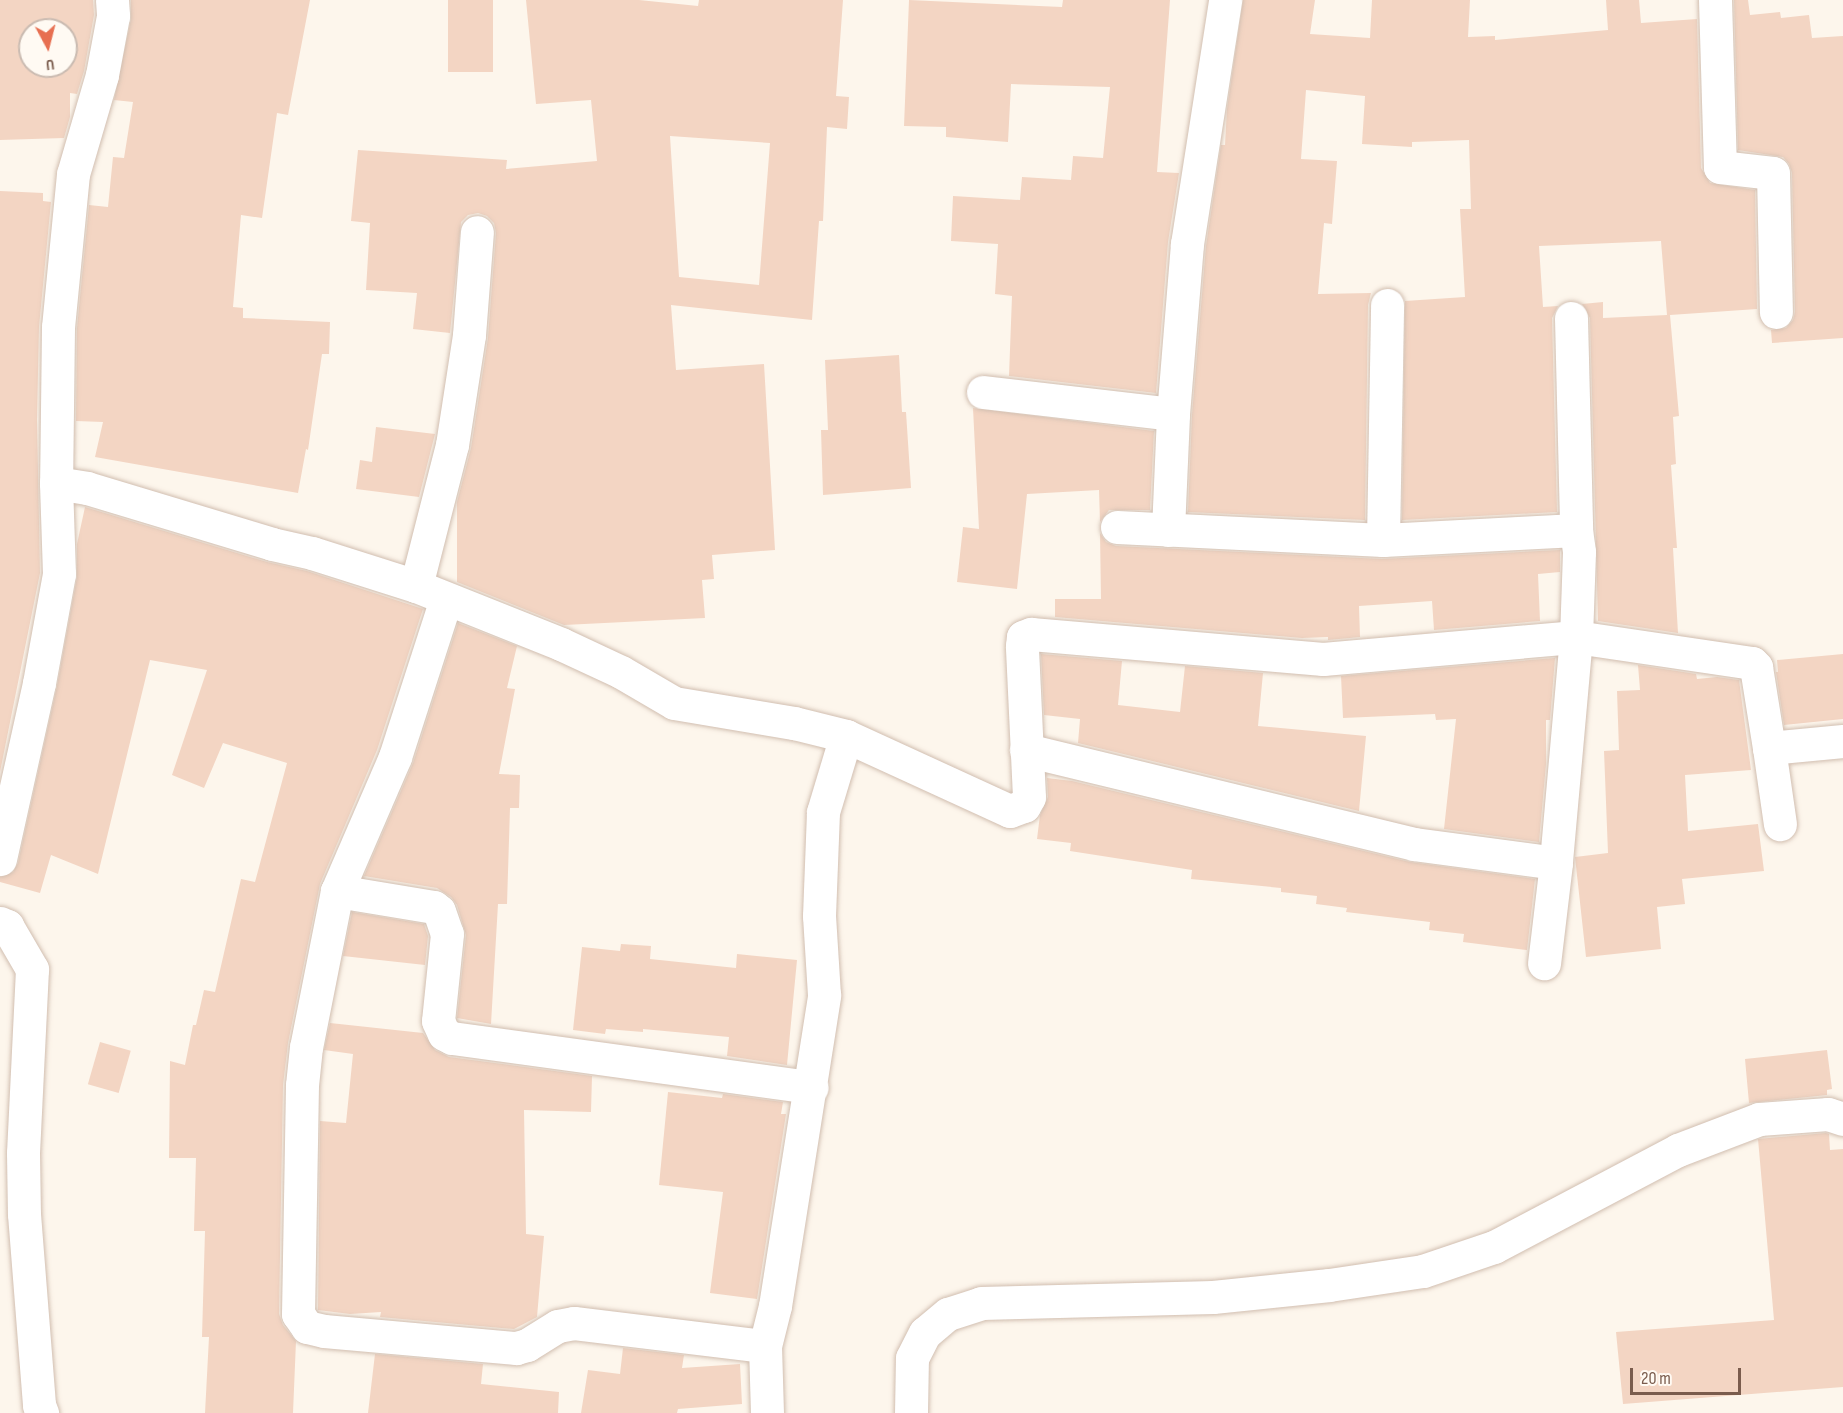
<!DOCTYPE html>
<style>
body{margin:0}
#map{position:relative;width:1843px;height:1413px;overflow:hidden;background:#fdf6ec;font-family:"Sofia Sans Condensed",sans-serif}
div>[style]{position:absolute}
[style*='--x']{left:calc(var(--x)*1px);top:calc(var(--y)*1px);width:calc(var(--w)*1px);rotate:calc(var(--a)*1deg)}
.building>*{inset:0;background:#f3d5c3;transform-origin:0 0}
.roads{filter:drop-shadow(0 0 2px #d1beb0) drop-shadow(0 0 2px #d1beb0)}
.minor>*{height:33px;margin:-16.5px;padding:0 16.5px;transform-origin:16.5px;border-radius:16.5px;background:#fff}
span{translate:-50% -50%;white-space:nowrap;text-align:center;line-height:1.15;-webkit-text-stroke:5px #fffaf3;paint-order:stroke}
.north{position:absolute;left:18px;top:18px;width:60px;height:60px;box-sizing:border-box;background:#fffaf3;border:2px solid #cabbb1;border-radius:50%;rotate:173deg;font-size:16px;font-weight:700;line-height:24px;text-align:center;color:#7a5c4d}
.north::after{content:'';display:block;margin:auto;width:21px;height:27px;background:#e76f51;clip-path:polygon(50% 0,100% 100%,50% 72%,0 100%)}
.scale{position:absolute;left:1630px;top:1368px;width:111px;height:27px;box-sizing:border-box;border:3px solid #7a5c4d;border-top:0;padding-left:8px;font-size:18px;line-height:21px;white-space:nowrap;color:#7a5c4d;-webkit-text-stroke:4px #fffaf3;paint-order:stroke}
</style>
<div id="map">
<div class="building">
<i style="clip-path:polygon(evenodd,0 0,93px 0,94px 15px,84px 71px,77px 94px,70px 93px,70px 117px,64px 138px,0 140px,0 0,30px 30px,66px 30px,66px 66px,30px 66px,30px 30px)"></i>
<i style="clip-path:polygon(131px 0,310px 0,288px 115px,277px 113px,262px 218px,241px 215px,233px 307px,243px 308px,243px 318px,330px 322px,329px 354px,322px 354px,308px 450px,306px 449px,298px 493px,95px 457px,103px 422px,76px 421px,77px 328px,89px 205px,108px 207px,113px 157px,124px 158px,133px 102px,114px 100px,131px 19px)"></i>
<i style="left:448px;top:0;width:45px;height:72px"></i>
<i style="clip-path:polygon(evenodd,526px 0,639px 0,698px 6px,699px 0,843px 0,836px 96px,849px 97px,847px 129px,827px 127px,823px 221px,819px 221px,812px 320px,671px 305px,676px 370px,764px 364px,775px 550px,712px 555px,714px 579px,702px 580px,705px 618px,564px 625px,457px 582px,457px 502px,471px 448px,488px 338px,496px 233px,494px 223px,487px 216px,478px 213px,468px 215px,461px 222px,450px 333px,413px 329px,417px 293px,366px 290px,370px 223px,351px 221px,358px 150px,507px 160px,506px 169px,597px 161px,591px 100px,536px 104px,526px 0,670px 136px,770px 143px,759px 285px,679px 277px,670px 136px)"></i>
<i style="clip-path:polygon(909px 0,1062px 7px,1063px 0,1170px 0,1157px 172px,1179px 173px,1168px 242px,1156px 393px,1009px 376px,1012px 296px,995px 294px,998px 244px,951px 241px,953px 196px,1020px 200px,1022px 177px,1071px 180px,1073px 156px,1103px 158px,1110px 87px,1011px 84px,1008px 142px,946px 137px,946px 127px,904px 126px)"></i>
<i style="clip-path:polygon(1243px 0,1315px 0,1310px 34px,1370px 38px,1372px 0,1470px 0,1468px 37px,1495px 36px,1495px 40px,1608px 30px,1606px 0,1639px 0,1641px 23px,1697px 19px,1701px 168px,1710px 183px,1755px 190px,1757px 309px,1670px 315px,1679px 416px,1673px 417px,1676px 464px,1671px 465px,1677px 548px,1673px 548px,1678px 633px,1598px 621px,1590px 318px,1582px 304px,1603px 302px,1603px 318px,1667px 315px,1661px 241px,1539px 246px,1543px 307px,1558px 306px,1552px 318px,1557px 512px,1402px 520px,1405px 301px,1465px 297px,1460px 209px,1471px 209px,1469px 140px,1412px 142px,1412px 147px,1362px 144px,1365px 96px,1306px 90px,1301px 159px,1337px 161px,1332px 224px,1324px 223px,1318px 294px,1371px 293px,1368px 305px,1365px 520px,1188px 512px,1192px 415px,1206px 246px,1221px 145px,1225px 145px,1227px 109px)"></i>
<i style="clip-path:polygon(1734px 0,1748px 0,1750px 15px,1780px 12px,1781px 18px,1809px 15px,1812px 38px,1843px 36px,1843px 338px,1772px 343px,1771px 330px,1786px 328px,1793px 320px,1795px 312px,1792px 173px,1789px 164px,1783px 157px,1738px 150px)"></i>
<i style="clip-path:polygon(0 191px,43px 193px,43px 201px,51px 202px,39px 327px,37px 420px,40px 573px,0 772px)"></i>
<i style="clip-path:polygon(899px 355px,902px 412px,906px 412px,911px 488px,823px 495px,821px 430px,828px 430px,825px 360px)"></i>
<i style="clip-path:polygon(973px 408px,1154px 431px,1150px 510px,1109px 510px,1100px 522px,1099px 490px,1027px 494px,1017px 589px,957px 582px,963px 527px,979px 529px)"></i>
<i style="clip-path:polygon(376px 427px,435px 434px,419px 497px,356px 489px,360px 460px,372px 462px)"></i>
<i style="clip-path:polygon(85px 507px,267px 562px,307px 571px,423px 609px,377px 750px,320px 884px,288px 1043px,283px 1085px,279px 1314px,283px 1325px,296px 1341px,293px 1413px,205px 1413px,209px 1337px,202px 1337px,205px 1231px,194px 1231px,196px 1158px,169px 1158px,170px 1061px,185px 1065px,193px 1025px,196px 1025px,204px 990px,215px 992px,241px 879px,255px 882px,287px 763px,223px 743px,204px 788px,172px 775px,207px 670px,150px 660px,98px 874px,51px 855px,40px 893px,0 882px,0 877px,13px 872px,18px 863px,57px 686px,77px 577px,77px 544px)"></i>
<i style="clip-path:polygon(1100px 533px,1106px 542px,1116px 546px,1382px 559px,1560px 550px,1560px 572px,1538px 574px,1540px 621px,1434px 630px,1432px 601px,1359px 606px,1360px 637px,1328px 640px,1328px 637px,1302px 638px,1055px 617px,1055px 599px,1101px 599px)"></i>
<i style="clip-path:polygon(458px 623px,517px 646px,507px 688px,515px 689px,499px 774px,520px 775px,519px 808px,510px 808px,507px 904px,498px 904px,491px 1024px,457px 1018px,466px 935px,457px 905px,451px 897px,437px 888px,364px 876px,413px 763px)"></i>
<i style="clip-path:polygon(1041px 654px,1122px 661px,1118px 705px,1180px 712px,1185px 666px,1263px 673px,1258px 726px,1366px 736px,1359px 811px,1078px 743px,1080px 719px,1044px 715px)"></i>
<i style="clip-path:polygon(1843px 654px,1843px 719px,1784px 725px,1776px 672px,1778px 672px,1777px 660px)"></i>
<i style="clip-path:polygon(1555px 658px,1550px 720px,1546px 720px,1546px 764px,1539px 842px,1444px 829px,1456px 719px,1436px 720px,1435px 714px,1343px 718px,1341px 676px)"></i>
<i style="clip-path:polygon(1638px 665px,1696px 674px,1697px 679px,1717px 677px,1739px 680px,1751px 770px,1685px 775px,1688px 831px,1758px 824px,1764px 871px,1682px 879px,1685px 904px,1657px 907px,1661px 949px,1586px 957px,1575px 857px,1608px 853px,1604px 751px,1619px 750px,1617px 691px,1640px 690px)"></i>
<i style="clip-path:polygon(1047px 778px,1072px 781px,1410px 862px,1535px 879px,1527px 950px,1463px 942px,1464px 934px,1429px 930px,1430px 922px,1346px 912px,1347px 908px,1316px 904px,1317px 896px,1281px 892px,1281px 888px,1191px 879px,1192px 870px,1070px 851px,1071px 843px,1037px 839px,1040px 815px,1048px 797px)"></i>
<i style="clip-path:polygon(352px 912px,424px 924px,428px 936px,425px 965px,343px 956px)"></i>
<i style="clip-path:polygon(621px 944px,651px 946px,650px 959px,736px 968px,737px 954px,797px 960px,787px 1065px,727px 1056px,729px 1037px,643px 1029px,643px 1032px,606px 1029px,605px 1034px,573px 1030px,582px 947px,620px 951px)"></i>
<i style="clip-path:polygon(330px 1023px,423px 1033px,435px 1050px,449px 1057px,592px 1076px,591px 1112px,524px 1110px,526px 1234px,544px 1236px,537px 1317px,514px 1329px,380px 1317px,381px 1312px,350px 1314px,318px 1310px,320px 1121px,346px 1123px,353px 1054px,324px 1050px)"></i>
<i style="left:100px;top:1042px;width:32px;height:44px;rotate:16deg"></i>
<i style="clip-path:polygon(1827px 1050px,1832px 1089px,1827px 1090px,1827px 1095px,1749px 1103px,1745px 1059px)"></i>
<i style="clip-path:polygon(668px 1092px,722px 1098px,723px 1094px,783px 1102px,781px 1114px,786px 1114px,757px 1299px,710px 1293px,723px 1192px,659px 1185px)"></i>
<i style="clip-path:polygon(1826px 1133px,1829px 1134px,1830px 1150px,1843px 1149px,1843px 1387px,1623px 1404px,1616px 1332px,1774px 1320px,1758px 1139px)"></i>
<i style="clip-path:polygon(623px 1348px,684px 1355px,682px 1368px,740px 1364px,742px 1404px,678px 1409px,677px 1413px,581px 1413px,588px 1370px,620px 1374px)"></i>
<i style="clip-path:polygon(375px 1354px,483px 1364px,481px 1384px,559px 1392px,558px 1413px,368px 1413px)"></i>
</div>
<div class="roads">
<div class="minor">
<i style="--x:112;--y:0;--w:16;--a:86"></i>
<i style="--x:113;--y:16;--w:60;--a:100.6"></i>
<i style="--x:102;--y:75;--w:103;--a:106.3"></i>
<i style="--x:73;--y:174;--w:154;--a:95.6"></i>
<i style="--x:58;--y:327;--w:156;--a:90.7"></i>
<i style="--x:56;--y:483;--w:31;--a:9"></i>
<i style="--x:87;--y:488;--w:193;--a:16.8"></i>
<i style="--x:272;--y:544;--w:41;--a:12.7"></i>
<i style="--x:312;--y:553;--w:109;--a:17.6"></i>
<i style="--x:416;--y:586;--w:156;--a:21.8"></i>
<i style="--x:561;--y:644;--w:66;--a:25"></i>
<i style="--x:621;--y:672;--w:61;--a:30.3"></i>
<i style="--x:674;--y:703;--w:122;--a:9.5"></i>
<i style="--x:794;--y:723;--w:54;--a:14"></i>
<i style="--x:846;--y:736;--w:180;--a:24.6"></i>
<i style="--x:1010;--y:811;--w:15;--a:-20"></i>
<i style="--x:1024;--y:806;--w:10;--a:-61"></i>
<i style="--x:1029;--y:797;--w:151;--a:-92.7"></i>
<i style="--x:1022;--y:646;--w:9;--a:-84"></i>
<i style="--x:1023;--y:637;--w:9;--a:-21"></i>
<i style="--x:1031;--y:634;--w:293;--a:4.9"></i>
<i style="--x:1323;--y:659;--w:254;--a:-5"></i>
<i style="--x:1576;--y:637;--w:178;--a:8.4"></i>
<i style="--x:1752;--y:663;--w:6;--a:45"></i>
<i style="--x:1756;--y:667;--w:82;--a:80.9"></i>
<i style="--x:1769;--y:748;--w:74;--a:-5.4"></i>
<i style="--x:1715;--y:0;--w:167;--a:88.3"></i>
<i style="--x:1720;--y:167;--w:53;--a:6.5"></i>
<i style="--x:1773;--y:173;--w:139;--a:88.8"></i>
<i style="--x:1571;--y:318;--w:212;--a:88.6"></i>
<i style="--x:983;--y:392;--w:191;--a:6.6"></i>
<i style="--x:1117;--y:527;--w:266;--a:2.8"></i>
<i style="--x:1383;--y:540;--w:193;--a:-3"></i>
<i style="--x:1576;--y:530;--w:22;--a:82"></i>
<i style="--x:1579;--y:552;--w:85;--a:92"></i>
<i style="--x:1576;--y:637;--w:227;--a:95.1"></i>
<i style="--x:1556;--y:863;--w:101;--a:96.8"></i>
<i style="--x:1168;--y:530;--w:116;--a:-87.5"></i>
<i style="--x:1173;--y:414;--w:171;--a:-85.3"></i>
<i style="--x:1187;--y:244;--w:247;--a:-81.1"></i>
<i style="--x:1383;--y:540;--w:235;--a:-89"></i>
<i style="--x:416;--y:586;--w:146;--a:-75.7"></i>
<i style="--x:452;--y:445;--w:111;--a:-81.2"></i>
<i style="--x:469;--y:335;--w:103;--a:-85.6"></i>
<i style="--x:446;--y:599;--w:166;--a:107.9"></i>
<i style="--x:395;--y:757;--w:146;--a:113.4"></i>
<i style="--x:337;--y:891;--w:159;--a:101.2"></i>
<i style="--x:306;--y:1047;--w:38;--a:96"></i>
<i style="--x:302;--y:1085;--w:229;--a:91"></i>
<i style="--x:298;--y:1314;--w:16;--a:55"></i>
<i style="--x:307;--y:1327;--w:17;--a:13"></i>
<i style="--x:324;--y:1331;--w:193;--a:5.1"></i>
<i style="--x:516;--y:1348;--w:11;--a:-15"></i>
<i style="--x:527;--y:1345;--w:36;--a:-32"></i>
<i style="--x:558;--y:1326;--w:16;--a:-11"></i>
<i style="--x:574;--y:1323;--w:192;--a:6.9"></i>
<i style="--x:1769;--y:748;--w:77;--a:81.8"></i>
<i style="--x:1026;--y:750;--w:399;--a:13.6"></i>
<i style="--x:1414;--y:844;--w:143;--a:7.6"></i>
<i style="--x:0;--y:859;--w:180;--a:-77.5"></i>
<i style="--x:39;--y:683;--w:111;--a:-79.6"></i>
<i style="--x:59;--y:574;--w:91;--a:-91.9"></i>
<i style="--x:337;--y:891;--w:98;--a:9.4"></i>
<i style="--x:434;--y:907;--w:6;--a:39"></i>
<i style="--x:439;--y:911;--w:24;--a:71"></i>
<i style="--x:447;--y:934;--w:87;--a:95.9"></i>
<i style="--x:438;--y:1021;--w:14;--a:65"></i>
<i style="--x:444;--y:1034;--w:9;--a:27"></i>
<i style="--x:452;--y:1038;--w:363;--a:7.8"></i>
<i style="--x:0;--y:923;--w:8;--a:23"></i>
<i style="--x:7;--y:926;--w:50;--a:59.8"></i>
<i style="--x:32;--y:969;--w:184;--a:92.8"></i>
<i style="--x:23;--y:1153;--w:61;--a:89.1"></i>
<i style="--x:24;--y:1214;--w:192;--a:85.5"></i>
<i style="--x:39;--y:1405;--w:9;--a:69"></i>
<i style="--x:767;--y:1413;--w:67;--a:-91.7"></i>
<i style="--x:765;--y:1346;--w:41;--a:-76"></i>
<i style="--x:775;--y:1306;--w:315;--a:-81"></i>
<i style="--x:824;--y:995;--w:79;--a:-93.6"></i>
<i style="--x:819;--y:916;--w:104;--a:-87.8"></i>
<i style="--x:823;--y:812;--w:79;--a:-73.2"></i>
<i style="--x:911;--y:1413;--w:55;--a:-89"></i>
<i style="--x:912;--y:1358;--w:28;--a:-63"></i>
<i style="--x:925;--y:1333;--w:30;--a:-40"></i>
<i style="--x:948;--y:1314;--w:35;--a:-18"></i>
<i style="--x:981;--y:1303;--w:232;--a:-1.5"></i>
<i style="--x:1213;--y:1297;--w:117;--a:-5.9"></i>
<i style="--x:1329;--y:1285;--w:95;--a:-8.5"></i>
<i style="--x:1423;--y:1271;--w:75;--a:-18.7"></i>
<i style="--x:1494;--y:1247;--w:208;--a:-27.8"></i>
<i style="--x:1678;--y:1150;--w:87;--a:-20.9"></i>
<i style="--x:1759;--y:1119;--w:69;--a:-4.1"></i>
<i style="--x:1828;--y:1114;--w:16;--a:18"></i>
</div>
</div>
<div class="north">U</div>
<div class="scale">20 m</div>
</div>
